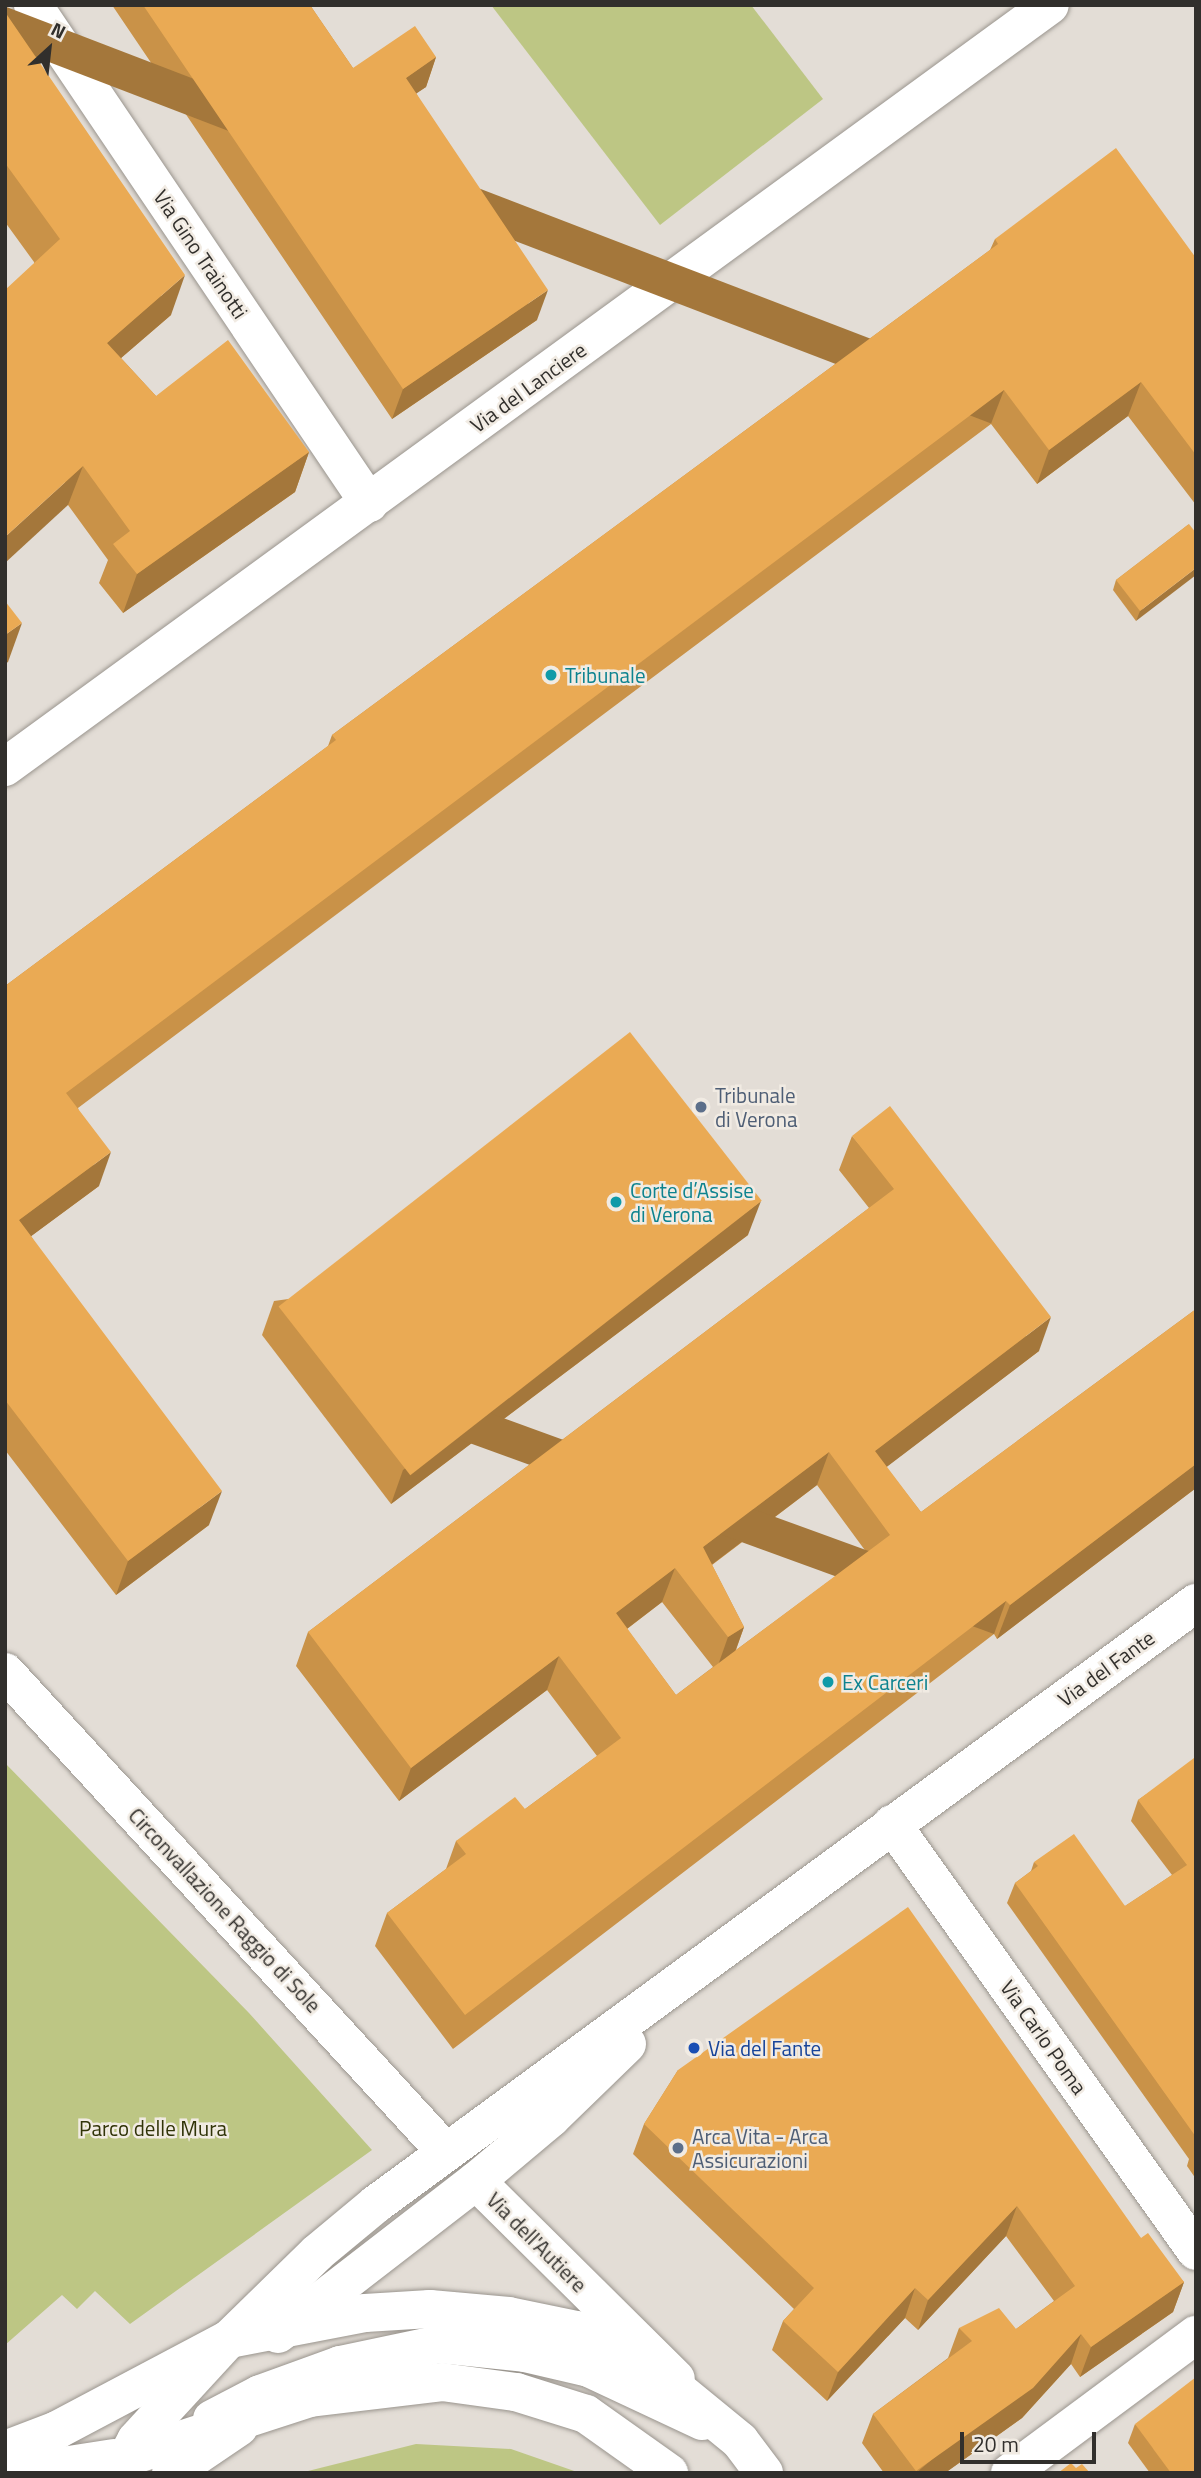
<!DOCTYPE html>
<meta charset="utf-8">
<style>
body{margin:0}
#map{position:relative;width:1201px;height:2478px;overflow:hidden;background:#e3ddd6;font-family:"Titillium Web",sans-serif}
div>[style]{position:absolute}
[style*='--x']{left:calc(var(--x)*1px);top:calc(var(--y)*1px);width:calc(var(--w)*1px);rotate:calc(var(--a)*1deg)}
.green>*{inset:0;background:#bdc684}
.roads{filter:drop-shadow(0 0 2px #9a958e) drop-shadow(0 0 2px #9a958e)}
.street>*{height:38px;margin:-19px;padding:0 19px;transform-origin:19px;border-radius:19px;background:#fff}
.secondary>*{height:38px;margin:-19px;padding:0 19px;transform-origin:19px;border-radius:19px;background:#fff}
.primary>*{height:38px;margin:-19px;padding:0 19px;transform-origin:19px;border-radius:19px;background:#fff}
.wall>*{inset:0;background:#c99248}
.shaded-wall>*{inset:0;background:#a4773b;transform-origin:0 0}
.building>*{inset:0;background:#eaaa54;transform-origin:0 0}
.dots>*{width:19px;height:19px;translate:-50% -50%;box-sizing:border-box;border:4px solid #f1ebe3;border-radius:50%}
span{translate:-50% -50%;white-space:nowrap;text-align:center;line-height:1.15;-webkit-text-stroke:5px #f1ebe3;paint-order:stroke}
.street-label{font-size:21px;color:#312f2c}
.culture-label{font-size:21px;color:#0d838f}
.left{translate:0 -50%;text-align:left}
.service-label{font-size:21px;color:#4e5e75}
.transit-label{font-size:21px;color:#164399}
.park-label{font-size:21px;color:#313408}
.frame{position:absolute;inset:0;border:7px solid #312f2c;pointer-events:none}
.north{position:absolute;left:14px;top:14px;width:70px;height:70px;-webkit-text-stroke:5px #f1ebe3;paint-order:stroke;rotate:27deg;font-size:19px;font-weight:700;line-height:28px;text-align:center;color:#312f2c}
.north::after{content:'';display:block;margin:auto;width:24px;height:32px;background:#312f2c;clip-path:polygon(50% 0,100% 100%,50% 72%,0 100%)}
.scale{position:absolute;left:960px;top:2432px;width:136px;height:32px;box-sizing:border-box;border:4px solid #312f2c;border-top:0;padding-left:9px;font-size:21px;line-height:24px;white-space:nowrap;color:#312f2c;-webkit-text-stroke:5px #f1ebe3;paint-order:stroke}
</style>
<div id="map">
<div class="green">
<i style="clip-path:polygon(491px 5px,751px 5px,823px 99px,660px 225px)"></i>
<i style="clip-path:polygon(5px 1763px,249px 2013px,372px 2150px,130px 2324px,95px 2291px,77px 2309px,62px 2295px,5px 2345px)"></i>
<i style="clip-path:polygon(416px 2444px,511px 2449px,580px 2473px,300px 2473px)"></i>
</div>
<div class="roads">
<div class="street">
<i style="--x:33;--y:5;--w:601;--a:55.99"></i>
<i style="--x:5;--y:767;--w:1293;--a:-36.1"></i>
<i style="--x:892;--y:1824;--w:524;--a:54.55"></i>
<i style="--x:1010;--y:2473;--w:232;--a:-36.6"></i>
</div>
<div class="secondary">
<i style="--x:5;--y:1672;--w:649;--a:47.44"></i>
<i style="--x:476;--y:2181;--w:281;--a:44.7"></i>
<i style="--x:278;--y:2334;--w:250;--a:-37.7"></i>
<i style="--x:476;--y:2181;--w:98;--a:-40"></i>
<i style="--x:551;--y:2118;--w:106;--a:-44.2"></i>
<i style="--x:212;--y:2419;--w:54;--a:-27.5"></i>
<i style="--x:260;--y:2394;--w:85;--a:-19.9"></i>
<i style="--x:340;--y:2365;--w:102;--a:-11.9"></i>
<i style="--x:440;--y:2344;--w:85;--a:6"></i>
<i style="--x:525;--y:2353;--w:66;--a:13.2"></i>
<i style="--x:589;--y:2368;--w:125;--a:25.1"></i>
<i style="--x:5;--y:2469;--w:32;--a:2"></i>
<i style="--x:37;--y:2470;--w:78;--a:-8.9"></i>
<i style="--x:118;--y:2473;--w:38;--a:-61"></i>
<i style="--x:136;--y:2440;--w:137;--a:-47.4"></i>
<i style="--x:229;--y:2339;--w:123;--a:-44.3"></i>
<i style="--x:317;--y:2253;--w:77;--a:-39.7"></i>
<i style="--x:376;--y:2204;--w:1017;--a:-36.24"></i>
<i style="--x:171;--y:2473;--w:82;--a:-34.1"></i>
</div>
<div class="primary">
<i style="--x:5;--y:2450;--w:56;--a:-21"></i>
<i style="--x:57;--y:2430;--w:195;--a:-27.9"></i>
<i style="--x:229;--y:2339;--w:138;--a:-10.8"></i>
<i style="--x:365;--y:2313;--w:65;--a:-3.5"></i>
<i style="--x:430;--y:2309;--w:79;--a:5.1"></i>
<i style="--x:509;--y:2316;--w:68;--a:11.8"></i>
<i style="--x:576;--y:2330;--w:92;--a:28"></i>
<i style="--x:657;--y:2373;--w:107;--a:39.3"></i>
<i style="--x:740;--y:2441;--w:40;--a:53"></i>
<i style="--x:79;--y:2473;--w:243;--a:-18"></i>
<i style="--x:310;--y:2398;--w:133;--a:-6.9"></i>
<i style="--x:442;--y:2382;--w:75;--a:7.7"></i>
<i style="--x:516;--y:2392;--w:73;--a:17.4"></i>
<i style="--x:586;--y:2414;--w:102;--a:35.4"></i>
</div>
</div>
<div class="wall">
<i style="clip-path:polygon(112px 5px,310px 5px,353px 68px,436px 57px,426px 87px,416px 93px,537px 320px,392px 419px)"></i>
<i style="clip-path:polygon(5px 12px,171px 315px,121px 358px,156px 396px,309px 452px,295px 492px,123px 613px,99px 583px,108px 560px,68px 505px,34px 262px,5px 222px)"></i>
<i style="clip-path:polygon(995px 239px,1196px 258px,1196px 505px,1128px 416px,1037px 484px,991px 424px,78px 1108px,99px 1186px,31px 1236px,209px 1525px,116px 1595px,5px 1450px,5px 986px,328px 746px,332px 735px,990px 250px)"></i>
<i style="clip-path:polygon(1189px 524px,1136px 621px,1113px 590px,1116px 580px)"></i>
<i style="clip-path:polygon(evenodd,852px 1136px,1039px 1351px,886px 1467px,921px 1512px,1196px 1309px,1196px 1488px,997px 1639px,994px 1634px,453px 2049px,375px 1946px,387px 1913px,446px 1869px,456px 1841px,525px 1809px,597px 1756px,547px 1690px,399px 1801px,296px 1666px,308px 1632px,869px 1208px,839px 1170px,852px 1136px,817px 1485px,867px 1553px,736px 1650px,744px 1627px,712px 1565px,817px 1485px,852px 1136px,662px 1602px,713px 1667px,676px 1695px,627px 1629px,662px 1602px)"></i>
<i style="clip-path:polygon(748px 1235px,391px 1504px,262px 1335px,274px 1301px)"></i>
<i style="clip-path:polygon(1196px 1760px,1196px 2179px,1187px 2166px,1189px 2159px,1007px 1903px,1015px 1883px,1031px 1871px,1034px 1862px,1125px 1906px,1172px 1875px,1131px 1821px,1138px 1800px)"></i>
<i style="clip-path:polygon(678px 2070px,1141px 2238px,1184px 2282px,1173px 2312px,1080px 2377px,1071px 2364px,1022px 2418px,945px 2473px,884px 2473px,862px 2443px,873px 2414px,948px 2358px,959px 2328px,1016px 2329px,1054px 2301px,1006px 2236px,918px 2330px,905px 2318px,827px 2401px,772px 2350px,783px 2321px,794px 2309px,633px 2154px,644px 2124px)"></i>
<i style="clip-path:polygon(1135px 2424px,1196px 2473px,1150px 2473px,1128px 2443px)"></i>
</div>
<div class="shaded-wall">
<i style="clip-path:polygon(436px 57px,426px 87px,395px 108px,406px 78px)"></i>
<i style="clip-path:polygon(185px 275px,171px 315px,92px 383px,107px 343px)"></i>
<i style="clip-path:polygon(548px 290px,537px 320px,392px 419px,403px 389px)"></i>
<i style="clip-path:polygon(1141px 382px,1128px 416px,1037px 484px,1049px 450px)"></i>
<i style="left:1004px;top:390px;width:36px;height:1172px;rotate:111deg"></i>
<i style="clip-path:polygon(309px 452px,295px 492px,123px 613px,137px 574px)"></i>
<i style="clip-path:polygon(83px 466px,68px 505px,5px 563px,5px 537px)"></i>
<i style="clip-path:polygon(1196px 568px,1196px 575px,1136px 621px,1140px 611px)"></i>
<i style="clip-path:polygon(22px 623px,8px 662px,5px 664px,5px 635px)"></i>
<i style="clip-path:polygon(111px 1152px,99px 1186px,7px 1254px,19px 1220px)"></i>
<i style="clip-path:polygon(761px 1201px,748px 1235px,391px 1504px,403px 1470px)"></i>
<i style="clip-path:polygon(1051px 1317px,1039px 1351px,863px 1485px,875px 1451px)"></i>
<i style="clip-path:polygon(829px 1452px,817px 1485px,690px 1581px,703px 1547px)"></i>
<i style="clip-path:polygon(1196px 1464px,1196px 1488px,997px 1639px,1010px 1605px)"></i>
<i style="clip-path:polygon(222px 1491px,209px 1525px,116px 1595px,128px 1561px)"></i>
<i style="clip-path:polygon(675px 1568px,662px 1602px,603px 1647px,616px 1613px)"></i>
<i style="left:1006px;top:1601px;width:35px;height:681px;rotate:110deg"></i>
<i style="clip-path:polygon(744px 1627px,732px 1660px,716px 1671px,728px 1637px)"></i>
<i style="clip-path:polygon(559px 1656px,547px 1690px,399px 1801px,411px 1768px)"></i>
<i style="clip-path:polygon(1017px 2206px,1006px 2236px,918px 2330px,928px 2300px)"></i>
<i style="clip-path:polygon(1184px 2282px,1173px 2312px,1080px 2377px,1091px 2347px)"></i>
<i style="clip-path:polygon(915px 2288px,905px 2318px,827px 2401px,838px 2372px)"></i>
<i style="clip-path:polygon(1081px 2334px,1071px 2364px,1022px 2418px,945px 2473px,916px 2473px)"></i>
</div>
<div class="building">
<i style="clip-path:polygon(143px 5px,310px 5px,353px 68px,415px 26px,436px 57px,406px 78px,548px 290px,403px 389px)"></i>
<i style="clip-path:polygon(5px 12px,185px 275px,107px 343px,156px 396px,228px 340px,309px 452px,137px 574px,113px 544px,130px 531px,83px 466px,5px 537px,5px 290px,60px 239px,5px 163px)"></i>
<i style="clip-path:polygon(1116px 148px,1196px 258px,1196px 455px,1141px 382px,1049px 450px,1004px 390px,66px 1093px,111px 1152px,19px 1220px,222px 1491px,128px 1561px,5px 1400px,5px 986px,336px 740px,332px 735px,998px 244px,995px 239px)"></i>
<i style="clip-path:polygon(1189px 524px,1196px 533px,1196px 568px,1140px 611px,1116px 580px)"></i>
<i style="clip-path:polygon(5px 601px,22px 623px,5px 635px)"></i>
<i style="left:630px;top:1032px;width:214px;height:446px;rotate:52deg"></i>
<i style="clip-path:polygon(evenodd,890px 1106px,1051px 1317px,875px 1451px,921px 1512px,1196px 1309px,1196px 1464px,1010px 1605px,1006px 1601px,465px 2015px,387px 1913px,466px 1854px,456px 1841px,515px 1797px,525px 1809px,621px 1738px,559px 1656px,411px 1768px,308px 1632px,894px 1189px,852px 1136px,890px 1106px,829px 1452px,890px 1535px,676px 1695px,616px 1613px,675px 1568px,728px 1637px,744px 1627px,703px 1547px,829px 1452px)"></i>
<i style="clip-path:polygon(1194px 1758px,1196px 1760px,1196px 2137px,1015px 1883px,1038px 1866px,1034px 1862px,1074px 1834px,1125px 1906px,1187px 1865px,1138px 1800px)"></i>
<i style="clip-path:polygon(908px 1907px,1141px 2238px,1148px 2233px,1184px 2282px,1091px 2347px,1081px 2334px,1033px 2388px,916px 2471px,873px 2414px,972px 2341px,959px 2328px,999px 2308px,1016px 2329px,1075px 2286px,1017px 2206px,928px 2300px,915px 2288px,838px 2372px,783px 2321px,814px 2288px,644px 2124px,678px 2070px)"></i>
<i style="clip-path:polygon(1196px 2377px,1196px 2473px,1171px 2473px,1135px 2424px)"></i>
<i style="clip-path:polygon(1071px 2463px,1076px 2468px,1082px 2464px,1090px 2473px,1058px 2473px)"></i>
</div>
<div class="dots">
<i style="left:551px;top:675px;background:#0f9aa8"></i>
<i style="left:701px;top:1107px;background:#5c6f8a"></i>
<i style="left:616px;top:1202px;background:#0f9aa8"></i>
<i style="left:828px;top:1682px;background:#0f9aa8"></i>
<i style="left:694px;top:2048px;background:#1a4fb4"></i>
<i style="left:678px;top:2148px;background:#5c6f8a"></i>
</div>
<div class="street-label">
<span style="left:201px;top:254px;rotate:56deg">Via Gino Trainotti</span>
<span style="left:528px;top:387px;rotate:-36deg">Via del Lanciere</span>
<span style="left:1106px;top:1668px;rotate:-36deg">Via del Fante</span>
<span style="left:225px;top:1910px;rotate:47deg">Circonvallazione Raggio di Sole</span>
<span style="left:1044px;top:2037px;rotate:55deg">Via Carlo Poma</span>
<span style="left:537px;top:2242px;rotate:45deg">Via dell'Autiere</span>
</div>
<div class="culture-label">
<span class="left" style="left:565px;top:675px">Tribunale</span>
<span class="left" style="left:630px;top:1202px">Corte d’Assise<br>di Verona</span>
<span class="left" style="left:842px;top:1682px">Ex Carceri</span>
</div>
<div class="service-label">
<span class="left" style="left:715px;top:1107px">Tribunale<br>di Verona</span>
<span class="left" style="left:692px;top:2148px">Arca Vita - Arca<br>Assicurazioni</span>
</div>
<div class="transit-label">
<span class="left" style="left:708px;top:2048px">Via del Fante</span>
</div>
<div class="park-label">
<span style="left:153px;top:2128px">Parco delle Mura</span>
</div>
<div class="frame"></div>
<div class="north">N</div>
<div class="scale">20 m</div>
</div>
